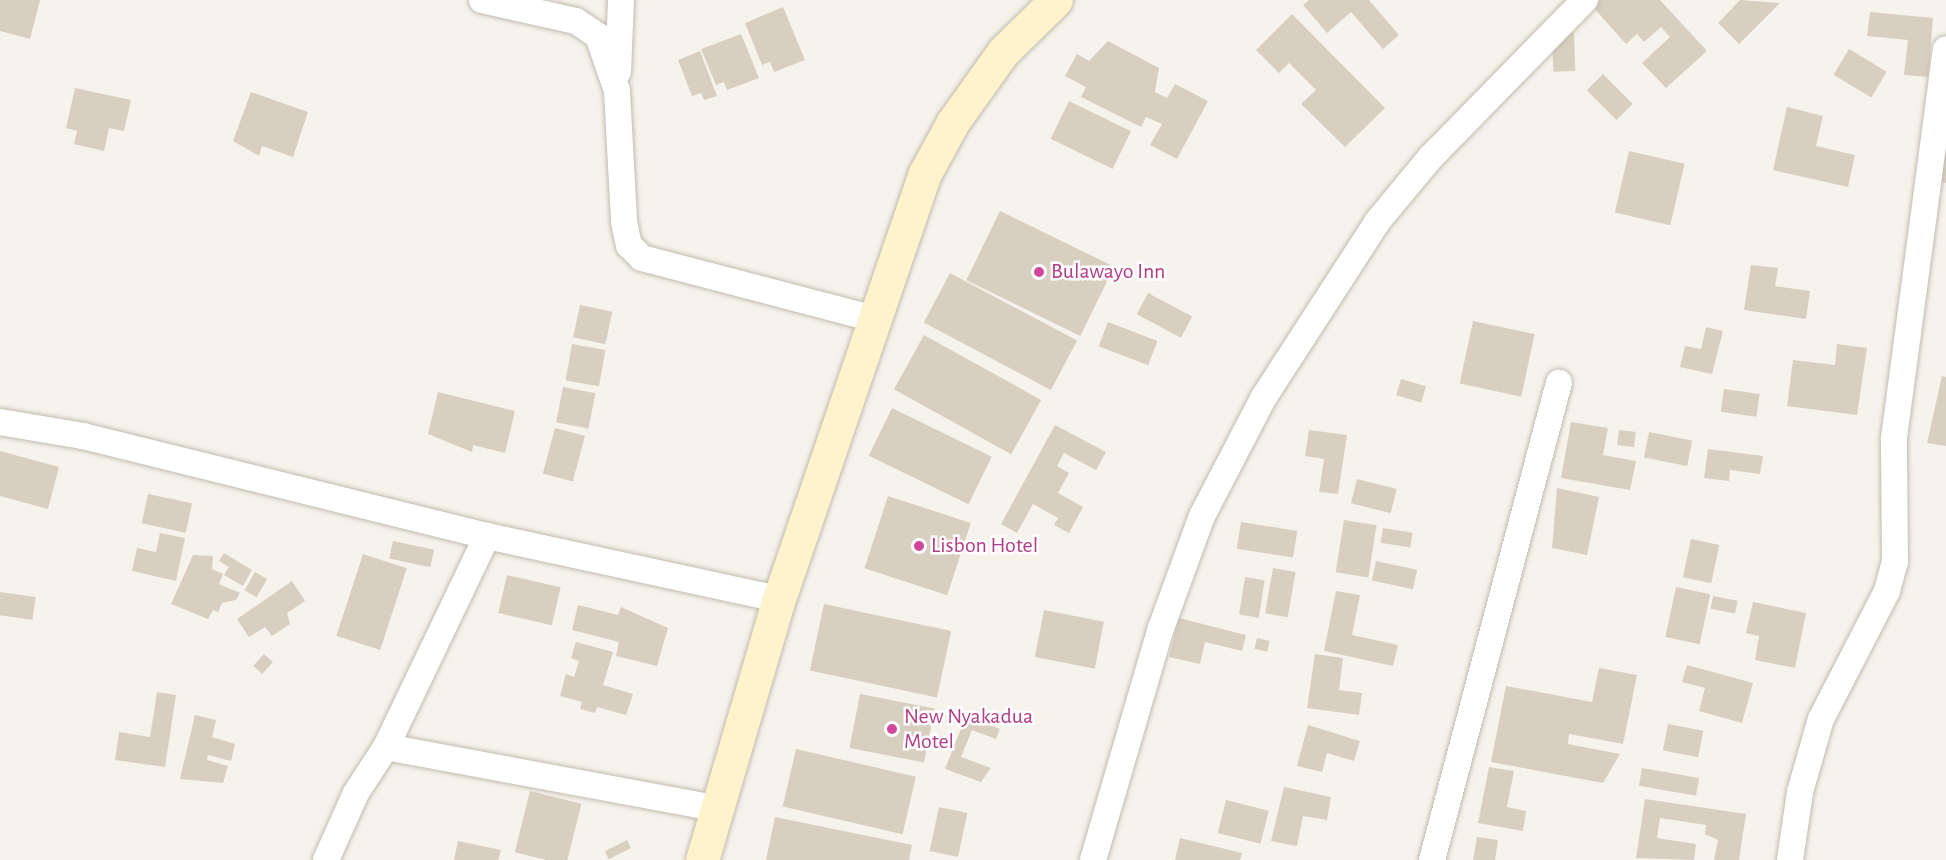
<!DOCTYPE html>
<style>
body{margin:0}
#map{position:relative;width:1946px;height:860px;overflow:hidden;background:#f6f3ec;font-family:"Alegreya Sans",sans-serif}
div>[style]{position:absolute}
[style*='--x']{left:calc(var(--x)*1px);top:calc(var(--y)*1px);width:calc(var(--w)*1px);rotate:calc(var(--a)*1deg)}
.building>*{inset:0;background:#d8cfc1;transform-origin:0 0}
.roads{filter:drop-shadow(0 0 2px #c2bbae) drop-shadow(0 0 2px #c2bbae)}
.minor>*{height:26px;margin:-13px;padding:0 13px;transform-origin:13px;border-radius:13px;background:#fff}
.secondary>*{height:33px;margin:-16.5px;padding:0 16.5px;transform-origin:16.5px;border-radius:16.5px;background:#fff3cd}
.dots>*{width:16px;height:16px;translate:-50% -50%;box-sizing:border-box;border:3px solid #fff;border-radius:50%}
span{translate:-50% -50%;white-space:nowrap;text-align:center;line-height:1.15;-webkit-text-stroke:5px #fff;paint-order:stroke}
.hotel-label{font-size:22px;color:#b23c85}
.left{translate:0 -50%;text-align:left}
</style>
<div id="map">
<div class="building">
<i style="clip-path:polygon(0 0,40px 0,30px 39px,0 31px)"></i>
<i style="clip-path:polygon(1309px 0,1369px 0,1399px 35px,1383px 49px,1351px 12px,1327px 33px,1303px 5px)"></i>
<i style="clip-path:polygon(1599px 0,1660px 0,1707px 51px,1666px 88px,1642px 63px,1670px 37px,1661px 27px,1644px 42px,1637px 34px,1626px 44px,1592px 6px)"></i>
<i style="clip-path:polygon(1740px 0,1780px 3px,1739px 44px,1718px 23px)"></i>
<i style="clip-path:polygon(783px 7px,805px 60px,774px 72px,770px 62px,762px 65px,745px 23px)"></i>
<i style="clip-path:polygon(1870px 12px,1933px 18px,1928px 77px,1904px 75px,1908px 40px,1867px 36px)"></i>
<i style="clip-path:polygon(1292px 14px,1385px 108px,1345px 147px,1301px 104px,1316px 90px,1289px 63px,1279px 73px,1256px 50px)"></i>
<i style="left:1574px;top:33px;width:38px;height:22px;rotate:88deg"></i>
<i style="clip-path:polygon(741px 34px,759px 78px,727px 90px,724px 82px,716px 85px,701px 49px)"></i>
<i style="clip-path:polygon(1108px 41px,1159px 68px,1155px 92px,1167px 98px,1175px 84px,1208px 101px,1177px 159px,1150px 145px,1162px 124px,1146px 117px,1141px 127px,1081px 97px,1086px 87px,1065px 76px,1077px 54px,1089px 61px)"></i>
<i style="left:1849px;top:49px;width:44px;height:30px;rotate:31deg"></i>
<i style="clip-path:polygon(700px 51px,717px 96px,704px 100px,701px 93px,692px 96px,678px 60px)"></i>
<i style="left:1603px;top:74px;width:42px;height:23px;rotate:45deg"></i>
<i style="clip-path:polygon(75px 88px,131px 100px,124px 131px,109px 128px,104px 151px,74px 144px,77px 131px,66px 128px)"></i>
<i style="clip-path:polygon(251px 92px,308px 112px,293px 157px,262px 146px,259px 156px,233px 141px)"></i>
<i style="left:1069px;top:101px;width:69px;height:42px;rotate:26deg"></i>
<i style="clip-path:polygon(1787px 107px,1823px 116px,1816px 146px,1855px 155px,1848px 187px,1773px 170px)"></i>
<i style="clip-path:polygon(1946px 143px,1946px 183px,1940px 182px)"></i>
<i style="left:1629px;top:151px;width:57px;height:63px;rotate:13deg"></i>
<i style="left:1000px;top:211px;width:127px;height:77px;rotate:26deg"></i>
<i style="clip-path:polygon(1751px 265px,1778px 268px,1775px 286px,1810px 291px,1806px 319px,1744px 310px)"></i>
<i style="left:950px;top:273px;width:144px;height:56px;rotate:28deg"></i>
<i style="left:1148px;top:293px;width:50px;height:24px;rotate:28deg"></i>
<i style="left:580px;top:305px;width:33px;height:33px;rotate:12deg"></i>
<i style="left:1473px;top:321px;width:63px;height:64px;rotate:12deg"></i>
<i style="left:1108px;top:322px;width:53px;height:26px;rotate:21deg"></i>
<i style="clip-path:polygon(1706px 327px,1723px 331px,1712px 374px,1680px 367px,1685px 346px,1701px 349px)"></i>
<i style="left:924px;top:335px;width:134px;height:62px;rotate:29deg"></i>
<i style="left:572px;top:344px;width:34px;height:37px;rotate:10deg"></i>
<i style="clip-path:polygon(1837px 344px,1867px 348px,1857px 415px,1787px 406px,1793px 360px,1835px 365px)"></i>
<i style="clip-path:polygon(1942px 376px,1946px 377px,1946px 446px,1927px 443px)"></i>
<i style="left:1401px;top:379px;width:26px;height:17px;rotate:16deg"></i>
<i style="left:563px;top:387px;width:33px;height:36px;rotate:11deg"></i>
<i style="left:1724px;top:389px;width:36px;height:23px;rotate:8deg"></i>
<i style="clip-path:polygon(438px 392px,515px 411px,505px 453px,473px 445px,472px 452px,428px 434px)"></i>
<i style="left:892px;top:408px;width:111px;height:53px;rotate:26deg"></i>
<i style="clip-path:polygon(1571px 422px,1608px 428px,1603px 455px,1636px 461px,1630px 490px,1561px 478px)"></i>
<i style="clip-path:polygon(1055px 425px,1106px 452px,1096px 470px,1064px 453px,1057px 466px,1069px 473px,1058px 493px,1083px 507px,1069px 533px,1054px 525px,1058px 518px,1033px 504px,1017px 533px,1001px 524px)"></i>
<i style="left:555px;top:428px;width:31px;height:47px;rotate:15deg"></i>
<i style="clip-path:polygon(1309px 430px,1347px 435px,1338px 494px,1319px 492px,1324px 459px,1305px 456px)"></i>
<i style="left:1619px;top:430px;width:17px;height:15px;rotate:7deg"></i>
<i style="left:1649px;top:432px;width:44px;height:26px;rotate:11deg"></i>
<i style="clip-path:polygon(1708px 449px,1763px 456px,1760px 474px,1730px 470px,1729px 481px,1704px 478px)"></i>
<i style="clip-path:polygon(0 451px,59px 467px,48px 509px,0 496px)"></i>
<i style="left:1357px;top:479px;width:41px;height:25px;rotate:14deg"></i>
<i style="clip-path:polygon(1557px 488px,1599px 497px,1587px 555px,1552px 548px)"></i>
<i style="left:148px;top:494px;width:45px;height:30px;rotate:12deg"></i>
<i style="left:888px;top:496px;width:87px;height:76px;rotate:18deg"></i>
<i style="left:1344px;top:520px;width:33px;height:53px;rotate:9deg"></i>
<i style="left:1241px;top:522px;width:57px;height:27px;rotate:9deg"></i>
<i style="left:1383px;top:528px;width:30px;height:15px;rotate:9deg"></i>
<i style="clip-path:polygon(160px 533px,185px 538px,176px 581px,132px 571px,137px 548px,156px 552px)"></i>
<i style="left:1691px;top:539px;width:29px;height:39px;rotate:12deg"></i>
<i style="left:393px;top:541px;width:42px;height:18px;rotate:12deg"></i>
<i style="clip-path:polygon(224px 553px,252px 570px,243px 586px,224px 575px,229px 567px,219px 561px)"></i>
<i style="left:363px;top:554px;width:46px;height:86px;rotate:18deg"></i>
<i style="clip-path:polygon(193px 555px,213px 556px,212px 569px,223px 574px,219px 584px,240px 593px,236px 600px,222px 603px,218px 612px,213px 610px,208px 619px,171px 604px)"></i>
<i style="left:1376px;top:561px;width:42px;height:20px;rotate:12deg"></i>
<i style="left:1273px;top:568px;width:23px;height:46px;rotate:10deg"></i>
<i style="left:255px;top:572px;width:14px;height:21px;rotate:30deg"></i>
<i style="left:507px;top:575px;width:55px;height:39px;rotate:13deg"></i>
<i style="left:1245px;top:577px;width:20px;height:38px;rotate:9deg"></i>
<i style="clip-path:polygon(292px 581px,305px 601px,287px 613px,290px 624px,272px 636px,265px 627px,249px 637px,237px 619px)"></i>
<i style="left:1676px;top:587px;width:35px;height:51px;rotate:12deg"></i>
<i style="clip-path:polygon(1336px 591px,1360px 595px,1352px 635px,1398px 645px,1393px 666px,1324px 651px)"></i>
<i style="left:0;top:592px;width:36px;height:23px;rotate:8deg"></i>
<i style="left:1713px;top:596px;width:25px;height:13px;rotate:11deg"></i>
<i style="clip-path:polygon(1753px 602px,1806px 613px,1795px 668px,1755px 660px,1759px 636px,1746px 633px)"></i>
<i style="left:824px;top:604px;width:130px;height:68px;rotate:12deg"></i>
<i style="clip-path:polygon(578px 605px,618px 615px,621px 607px,668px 628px,657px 666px,616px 656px,619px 642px,572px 630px)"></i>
<i style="left:1044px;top:610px;width:61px;height:48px;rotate:11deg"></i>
<i style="clip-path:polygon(1179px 618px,1246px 635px,1242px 651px,1205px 642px,1200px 664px,1169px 657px)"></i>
<i style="left:1257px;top:638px;width:13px;height:11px;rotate:13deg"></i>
<i style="clip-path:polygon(576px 642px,613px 652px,603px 685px,633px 694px,626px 715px,597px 707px,595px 713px,580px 709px,582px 702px,560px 696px,566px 674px,574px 677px,579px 661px,571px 658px)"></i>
<i style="left:264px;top:654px;width:12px;height:16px;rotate:42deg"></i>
<i style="clip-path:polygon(1315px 654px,1343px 658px,1339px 690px,1362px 693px,1359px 715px,1307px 708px)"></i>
<i style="clip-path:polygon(1687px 665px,1753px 683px,1742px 723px,1699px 711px,1705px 688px,1682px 682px)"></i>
<i style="clip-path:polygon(1599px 668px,1637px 675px,1623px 744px,1569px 734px,1568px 744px,1620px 754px,1603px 783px,1491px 762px,1506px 686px,1592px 702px)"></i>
<i style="clip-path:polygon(157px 692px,176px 695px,165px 767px,115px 760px,119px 732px,150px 737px)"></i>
<i style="left:860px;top:694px;width:76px;height:55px;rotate:11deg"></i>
<i style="clip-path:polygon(195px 715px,216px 720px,212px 737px,235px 744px,231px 761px,208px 755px,207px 760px,228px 766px,223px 783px,180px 779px)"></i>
<i style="clip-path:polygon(966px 716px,1000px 729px,996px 739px,972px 730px,961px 757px,991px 768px,981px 782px,945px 769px)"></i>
<i style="left:1668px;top:724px;width:36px;height:27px;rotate:11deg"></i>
<i style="clip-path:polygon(1308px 725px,1360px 741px,1354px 761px,1327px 753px,1322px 772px,1297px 766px)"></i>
<i style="left:796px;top:749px;width:123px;height:59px;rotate:13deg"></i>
<i style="clip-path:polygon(1489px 767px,1514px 771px,1507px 807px,1526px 811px,1523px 831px,1478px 823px)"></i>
<i style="left:1642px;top:768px;width:58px;height:18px;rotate:10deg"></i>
<i style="clip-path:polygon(1284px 787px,1331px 797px,1327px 820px,1303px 816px,1297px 846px,1271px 841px)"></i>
<i style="left:530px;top:791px;width:53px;height:63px;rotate:14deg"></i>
<i style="clip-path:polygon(1645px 799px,1746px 814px,1739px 860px,1714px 860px,1718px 840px,1705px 834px,1706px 825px,1660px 818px,1657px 838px,1696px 844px,1694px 860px,1636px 858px)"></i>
<i style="left:1226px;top:800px;width:44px;height:34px;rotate:14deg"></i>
<i style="left:939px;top:807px;width:29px;height:45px;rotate:12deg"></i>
<i style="clip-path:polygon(775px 817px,912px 845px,909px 860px,766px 860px)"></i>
<i style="clip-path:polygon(1477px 837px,1498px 840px,1495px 860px,1473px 860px)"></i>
<i style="clip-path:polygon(1180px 838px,1242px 853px,1240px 860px,1175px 860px)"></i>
<i style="left:627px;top:840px;width:9px;height:25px;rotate:63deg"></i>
<i style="clip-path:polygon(458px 841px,501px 850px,498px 860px,454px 860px)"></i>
</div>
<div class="roads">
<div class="minor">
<i style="--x:482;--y:0;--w:96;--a:12.6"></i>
<i style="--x:576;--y:21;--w:27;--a:34"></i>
<i style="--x:598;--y:36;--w:58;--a:70.9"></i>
<i style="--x:617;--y:91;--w:131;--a:86.9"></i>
<i style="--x:624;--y:222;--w:24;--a:78"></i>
<i style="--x:629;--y:245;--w:18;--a:45"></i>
<i style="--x:642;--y:258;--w:237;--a:14.7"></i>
<i style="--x:618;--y:72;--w:72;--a:-87.6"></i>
<i style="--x:0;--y:422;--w:84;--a:9.6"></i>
<i style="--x:83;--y:436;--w:416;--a:13.9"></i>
<i style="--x:487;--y:536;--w:299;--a:12.2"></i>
<i style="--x:386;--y:747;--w:234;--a:-64.4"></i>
<i style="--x:326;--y:860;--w:73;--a:-65.9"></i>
<i style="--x:356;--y:793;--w:55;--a:-56.9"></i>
<i style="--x:386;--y:747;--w:335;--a:10.5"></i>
<i style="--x:1093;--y:860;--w:242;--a:-73.7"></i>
<i style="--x:1161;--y:628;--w:119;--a:-69.9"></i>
<i style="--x:1202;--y:516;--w:134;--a:-62.5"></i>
<i style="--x:1264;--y:397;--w:208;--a:-57.1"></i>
<i style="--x:1377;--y:222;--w:85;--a:-50.3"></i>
<i style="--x:1431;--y:157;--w:220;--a:-45.6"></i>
<i style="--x:1432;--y:860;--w:494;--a:-75.1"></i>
<i style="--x:1790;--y:860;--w:69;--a:-81.6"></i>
<i style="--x:1800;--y:792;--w:76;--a:-74"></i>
<i style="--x:1821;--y:719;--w:144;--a:-62.7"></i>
<i style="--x:1887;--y:591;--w:30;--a:-75"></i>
<i style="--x:1895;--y:562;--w:124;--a:-90.5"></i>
<i style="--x:1894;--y:438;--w:392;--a:-82.4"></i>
</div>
<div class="secondary">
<i style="--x:702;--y:860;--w:272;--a:-73.6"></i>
<i style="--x:779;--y:599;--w:448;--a:-71.1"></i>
<i style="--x:924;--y:175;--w:60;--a:-61.3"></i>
<i style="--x:953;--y:122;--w:86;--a:-54.5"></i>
<i style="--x:1003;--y:52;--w:74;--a:-44.5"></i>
</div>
</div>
<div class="dots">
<i style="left:1039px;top:272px;background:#d1479c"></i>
<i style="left:919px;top:546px;background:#d1479c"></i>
<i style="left:892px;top:729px;background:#d1479c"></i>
</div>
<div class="hotel-label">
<span class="left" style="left:1051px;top:272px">Bulawayo Inn</span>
<span class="left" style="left:931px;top:546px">Lisbon Hotel</span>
<span class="left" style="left:904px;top:729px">New Nyakadua<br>Motel</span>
</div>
</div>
